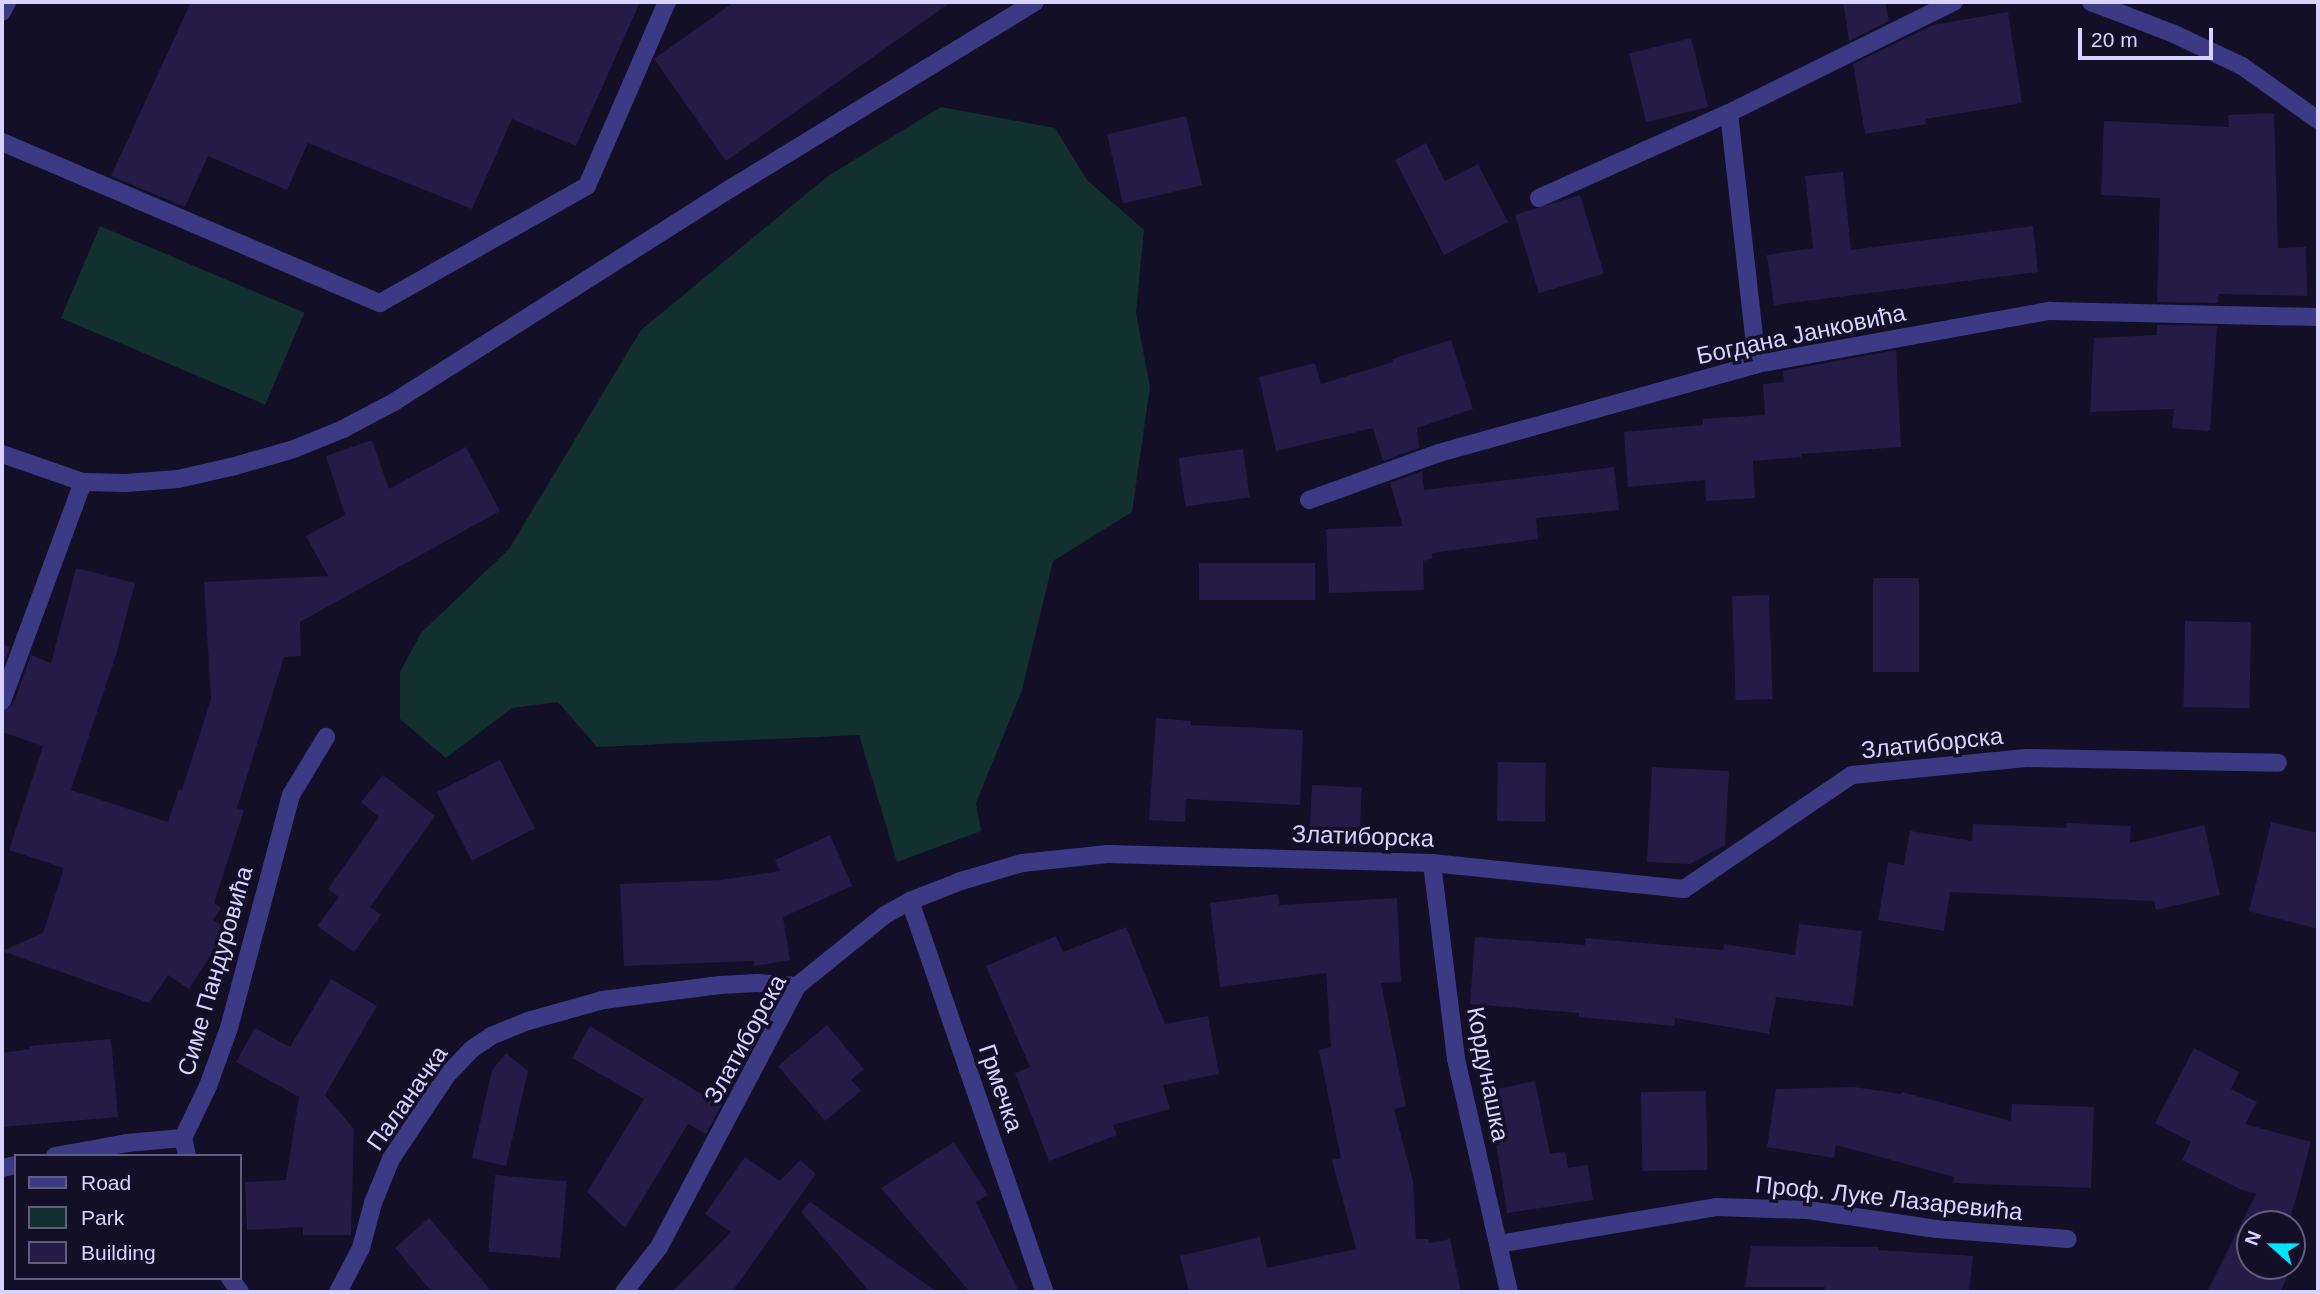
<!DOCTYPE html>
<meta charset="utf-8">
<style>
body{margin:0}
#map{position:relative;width:2320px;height:1294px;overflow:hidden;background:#130f26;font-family:Helvetica,sans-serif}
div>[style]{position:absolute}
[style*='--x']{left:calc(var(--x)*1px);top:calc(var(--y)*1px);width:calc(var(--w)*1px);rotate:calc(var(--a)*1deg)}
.green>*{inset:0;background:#12302f;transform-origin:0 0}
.building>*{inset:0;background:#241b47;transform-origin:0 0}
.service>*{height:18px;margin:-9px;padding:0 9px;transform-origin:9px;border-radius:9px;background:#3d3a85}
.minor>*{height:18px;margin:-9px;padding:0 9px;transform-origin:9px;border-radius:9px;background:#3d3a85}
span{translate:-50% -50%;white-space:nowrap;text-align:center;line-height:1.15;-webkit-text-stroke:7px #130f26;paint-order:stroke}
.street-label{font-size:24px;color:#d9d4ff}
.frame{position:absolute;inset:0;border:4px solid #d9d4ff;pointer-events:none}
.legend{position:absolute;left:14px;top:1154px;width:228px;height:126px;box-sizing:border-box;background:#130f26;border:2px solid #625e7d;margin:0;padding:9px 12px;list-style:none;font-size:21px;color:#d9d4ff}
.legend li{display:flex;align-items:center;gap:14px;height:35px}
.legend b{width:35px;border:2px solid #625e7d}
.north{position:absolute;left:2236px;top:1210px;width:70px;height:70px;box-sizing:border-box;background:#130f26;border:2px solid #625e7d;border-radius:50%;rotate:291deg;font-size:19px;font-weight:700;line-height:28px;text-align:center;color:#d9d4ff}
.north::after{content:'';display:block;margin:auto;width:24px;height:32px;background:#00e5ff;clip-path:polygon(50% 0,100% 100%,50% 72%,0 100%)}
.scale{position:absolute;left:2078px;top:28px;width:135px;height:32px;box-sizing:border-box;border:4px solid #d9d4ff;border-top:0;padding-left:9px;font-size:21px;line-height:24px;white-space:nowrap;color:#d9d4ff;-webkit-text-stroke:5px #130f26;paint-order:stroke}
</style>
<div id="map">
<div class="green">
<i style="clip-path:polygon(941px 107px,1055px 128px,1087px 180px,1144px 230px,1136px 313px,1150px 387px,1132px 512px,1053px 561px,1022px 690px,976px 803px,981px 831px,897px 862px,859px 735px,597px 747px,558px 702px,512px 708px,446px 758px,400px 719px,400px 672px,421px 633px,509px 549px,641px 330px,828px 176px)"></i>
<i style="left:100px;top:226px;width:222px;height:100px;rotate:23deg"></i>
</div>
<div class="building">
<i style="clip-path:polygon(191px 2px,640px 2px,576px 146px,512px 119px,472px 209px,308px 143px,287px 190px,208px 156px,185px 207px,111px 176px)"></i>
<i style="clip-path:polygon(734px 2px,951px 2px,726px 161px,654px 59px)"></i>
<i style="clip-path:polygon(1843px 2px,1885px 2px,1889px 21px,1849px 41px)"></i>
<i style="clip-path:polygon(2008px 12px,2022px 103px,1925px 119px,1926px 124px,1865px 134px,1853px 64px,1933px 25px)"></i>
<i style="left:1691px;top:38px;width:71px;height:64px;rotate:76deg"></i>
<i style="clip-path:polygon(2274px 113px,2278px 248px,2306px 247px,2307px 296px,2219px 294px,2218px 303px,2157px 302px,2160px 198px,2101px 195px,2104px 121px,2229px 127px,2228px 115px)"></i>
<i style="left:1186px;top:116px;width:71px;height:81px;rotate:77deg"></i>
<i style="clip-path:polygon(1426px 143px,1445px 181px,1478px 164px,1508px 222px,1444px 255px,1395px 160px)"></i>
<i style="clip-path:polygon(1843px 172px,1851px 250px,2033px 226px,2038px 272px,1774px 305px,1767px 255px,1813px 248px,1805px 176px)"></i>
<i style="left:1580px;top:195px;width:82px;height:68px;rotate:73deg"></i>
<i style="clip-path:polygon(2157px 325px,2217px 326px,2210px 431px,2172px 428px,2174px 409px,2090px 412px,2094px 338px,2157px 335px)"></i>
<i style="clip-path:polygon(1451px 340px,1473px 409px,1417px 428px,1419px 448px,1383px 461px,1373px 428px,1276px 451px,1259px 377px,1315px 363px,1321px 384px,1393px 362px,1392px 359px)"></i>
<i style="clip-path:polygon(1896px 350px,1901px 447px,1801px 454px,1801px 457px,1753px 461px,1755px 498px,1706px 501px,1705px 480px,1628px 487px,1624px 432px,1703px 425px,1703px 419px,1765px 415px,1763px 384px,1784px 382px,1783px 371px)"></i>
<i style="clip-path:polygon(372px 440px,389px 489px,466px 447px,500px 511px,300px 622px,301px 656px,284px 657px,237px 808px,244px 810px,214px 903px,221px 908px,213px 920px,227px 930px,189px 989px,168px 975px,149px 1003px,2px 951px,43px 933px,64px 868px,9px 850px,43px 746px,2px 732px,2px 712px,13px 705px,31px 655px,51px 663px,76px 568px,135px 583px,116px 655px,71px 790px,168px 822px,179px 789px,182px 790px,211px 699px,204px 582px,328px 576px,306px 536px,345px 515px,326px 456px)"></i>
<i style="left:1243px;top:449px;width:49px;height:65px;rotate:82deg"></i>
<i style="clip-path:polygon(1614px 467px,1619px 510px,1536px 518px,1538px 539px,1432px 553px,1432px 559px,1423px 561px,1424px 590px,1329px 593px,1326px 529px,1403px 526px,1390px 483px,1422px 471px,1424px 490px)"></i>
<i style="left:1315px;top:563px;width:37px;height:116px;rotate:90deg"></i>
<i style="left:1873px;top:578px;width:46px;height:94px"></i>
<i style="left:1769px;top:595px;width:104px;height:37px;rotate:88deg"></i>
<i style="left:2185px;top:621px;width:66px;height:86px;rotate:1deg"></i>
<i style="clip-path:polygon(2px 644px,10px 647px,2px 669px)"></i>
<i style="clip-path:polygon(1156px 718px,1191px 721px,1191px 725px,1303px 730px,1300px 805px,1186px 799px,1185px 822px,1149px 820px)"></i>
<i style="left:500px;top:760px;width:77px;height:71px;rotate:63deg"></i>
<i style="left:1498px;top:762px;width:48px;height:59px;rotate:1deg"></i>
<i style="clip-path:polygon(1652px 767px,1729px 771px,1725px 845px,1690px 864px,1647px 862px)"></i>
<i style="clip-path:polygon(383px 775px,435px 816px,370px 907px,381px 915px,354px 952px,317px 926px,339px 897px,328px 889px,379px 817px,361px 802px)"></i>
<i style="left:1312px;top:785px;width:50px;height:42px;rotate:3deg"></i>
<i style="clip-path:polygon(2271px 822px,2318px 833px,2318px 929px,2249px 911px)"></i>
<i style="clip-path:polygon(2067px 823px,2131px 826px,2130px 843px,2204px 825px,2220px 895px,2156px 910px,2154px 901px,1950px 892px,1944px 931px,1878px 920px,1888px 862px,1904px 865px,1910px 831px,1972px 841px,1973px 824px,2066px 828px)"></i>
<i style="clip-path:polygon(830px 835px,852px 886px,783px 917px,790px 960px,754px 966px,754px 961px,624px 966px,620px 884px,721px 880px,780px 871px,775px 860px)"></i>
<i style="clip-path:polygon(1278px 894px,1279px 905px,1397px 898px,1401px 982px,1381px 983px,1406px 1106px,1394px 1109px,1413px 1181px,1416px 1239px,1428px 1239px,1429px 1243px,1450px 1239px,1461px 1292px,1189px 1292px,1180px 1256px,1260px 1237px,1267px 1268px,1356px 1249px,1332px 1160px,1341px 1158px,1319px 1050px,1331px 1047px,1326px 973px,1220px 987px,1210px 903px)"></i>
<i style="clip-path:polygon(1799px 924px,1862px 931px,1853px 1006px,1776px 997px,1769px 1034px,1675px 1018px,1674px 1026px,1579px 1017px,1579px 1013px,1470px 1004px,1475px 937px,1585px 945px,1585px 938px,1723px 950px,1724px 944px,1795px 955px)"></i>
<i style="clip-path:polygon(1126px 927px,1165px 1024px,1208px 1016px,1219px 1074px,1163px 1085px,1170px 1109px,1113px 1125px,1117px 1135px,1049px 1161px,1015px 1073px,1030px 1067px,986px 966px,1056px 936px,1063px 952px)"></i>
<i style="clip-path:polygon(331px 979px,377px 1006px,325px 1095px,354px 1129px,351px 1235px,303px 1235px,303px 1227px,247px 1230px,245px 1182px,286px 1180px,299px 1097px,236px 1062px,255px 1028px,290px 1047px)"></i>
<i style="clip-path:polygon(827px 1025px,864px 1069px,851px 1080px,861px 1091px,825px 1121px,778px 1066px)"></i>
<i style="clip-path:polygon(590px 1026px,721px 1106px,706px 1134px,688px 1124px,625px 1228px,587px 1192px,644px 1099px,572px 1058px)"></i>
<i style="clip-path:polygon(111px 1039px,118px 1117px,2px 1127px,2px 1053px,30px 1049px,29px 1046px)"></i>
<i style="clip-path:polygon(2194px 1048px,2239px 1072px,2231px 1089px,2257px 1102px,2245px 1124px,2311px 1142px,2289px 1224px,2250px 1224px,2250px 1266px,2292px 1266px,2292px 1257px,2296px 1259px,2280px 1292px,2207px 1292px,2256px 1194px,2242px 1190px,2182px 1160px,2191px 1142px,2155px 1123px)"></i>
<i style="clip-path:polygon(506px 1053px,528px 1071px,506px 1166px,472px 1158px,492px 1070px)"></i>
<i style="clip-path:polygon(1535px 1081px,1550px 1154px,1565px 1152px,1568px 1168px,1588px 1165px,1593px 1200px,1507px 1213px,1488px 1091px)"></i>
<i style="clip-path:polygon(1854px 1087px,1901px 1094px,1902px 1092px,2011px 1121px,2012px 1104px,2094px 1107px,2091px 1188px,1953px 1183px,1954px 1177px,1836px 1145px,1834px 1158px,1767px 1147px,1776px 1089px)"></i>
<i style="left:1706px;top:1091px;width:79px;height:65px;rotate:89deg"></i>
<i style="clip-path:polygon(954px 1142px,988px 1195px,976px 1202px,1019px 1292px,970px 1292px,881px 1188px)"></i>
<i style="clip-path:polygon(745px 1157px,780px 1181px,800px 1160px,816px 1174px,732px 1292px,672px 1292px,731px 1232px,705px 1214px)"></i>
<i style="left:495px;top:1175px;width:72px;height:77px;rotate:5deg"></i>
<i style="clip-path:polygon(810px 1202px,937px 1292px,870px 1292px,801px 1212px)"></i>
<i style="clip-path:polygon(429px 1218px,492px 1292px,432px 1292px,395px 1248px)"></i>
<i style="clip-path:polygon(1751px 1246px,1879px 1247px,1879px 1250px,1973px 1256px,1969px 1292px,1824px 1292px,1825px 1287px,1745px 1287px)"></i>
</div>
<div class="service">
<i style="--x:2;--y:12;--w:11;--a:-63"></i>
<i style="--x:2;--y:142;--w:411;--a:23.1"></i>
<i style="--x:380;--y:303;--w:238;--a:-29.5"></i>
<i style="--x:587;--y:186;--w:201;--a:-66.5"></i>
</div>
<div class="minor">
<i style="--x:2091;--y:2;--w:87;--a:20.9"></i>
<i style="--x:2172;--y:33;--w:77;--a:25.2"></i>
<i style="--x:2242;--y:66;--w:93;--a:35.4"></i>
<i style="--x:1729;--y:113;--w:253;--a:83.6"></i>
<i style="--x:1539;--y:198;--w:208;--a:-24.1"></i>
<i style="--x:1729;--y:113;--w:251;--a:-26.3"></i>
<i style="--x:2;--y:454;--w:86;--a:19.1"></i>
<i style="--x:83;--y:482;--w:43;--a:1.3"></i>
<i style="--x:126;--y:483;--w:52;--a:-4.4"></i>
<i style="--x:178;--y:479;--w:58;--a:-12.8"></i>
<i style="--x:235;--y:466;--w:61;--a:-16.1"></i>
<i style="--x:294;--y:449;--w:53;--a:-22.2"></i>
<i style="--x:343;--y:429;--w:58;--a:-27.9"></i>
<i style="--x:394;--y:402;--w:401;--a:-32.4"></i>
<i style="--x:733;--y:187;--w:354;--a:-31.5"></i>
<i style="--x:1309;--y:500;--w:138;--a:-19.9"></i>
<i style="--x:1439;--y:453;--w:330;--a:-15.6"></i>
<i style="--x:1757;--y:364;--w:298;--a:-10.3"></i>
<i style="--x:2050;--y:311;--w:268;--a:1.3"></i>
<i style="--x:2;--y:701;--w:233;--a:-69.7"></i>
<i style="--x:1432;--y:863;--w:197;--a:83"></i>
<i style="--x:1456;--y:1059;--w:239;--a:77.2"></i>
<i style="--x:910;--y:901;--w:414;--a:71"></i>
<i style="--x:183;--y:1138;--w:18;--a:77"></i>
<i style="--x:55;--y:1156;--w:73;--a:-10.2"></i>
<i style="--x:127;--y:1143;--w:56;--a:-5.1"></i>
<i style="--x:183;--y:1138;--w:58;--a:-64.3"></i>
<i style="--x:208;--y:1086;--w:62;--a:-70.1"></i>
<i style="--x:229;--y:1028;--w:241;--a:-75.1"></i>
<i style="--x:291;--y:795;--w:68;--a:-58.9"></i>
<i style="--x:2;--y:1168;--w:14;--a:-12"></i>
<i style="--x:1498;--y:1244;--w:221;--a:-9.6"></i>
<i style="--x:1716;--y:1207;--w:92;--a:1.9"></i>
<i style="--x:1808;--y:1210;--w:130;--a:8.4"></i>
<i style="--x:1937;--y:1229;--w:131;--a:4.4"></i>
<i style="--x:230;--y:1278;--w:17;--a:54"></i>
<i style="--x:338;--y:1292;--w:50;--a:-62.4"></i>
<i style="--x:361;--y:1248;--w:47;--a:-75.1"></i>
<i style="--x:373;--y:1203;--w:48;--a:-67.8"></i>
<i style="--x:391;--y:1159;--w:101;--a:-56.3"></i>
<i style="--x:447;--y:1075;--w:36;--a:-46"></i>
<i style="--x:472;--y:1049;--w:23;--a:-34"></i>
<i style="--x:491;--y:1036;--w:40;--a:-22"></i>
<i style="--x:528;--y:1021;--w:78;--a:-15.6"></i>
<i style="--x:603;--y:1000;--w:118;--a:-7.3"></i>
<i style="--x:720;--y:985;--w:37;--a:-3"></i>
<i style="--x:757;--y:983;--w:40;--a:4.3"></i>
<i style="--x:624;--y:1292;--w:57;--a:-52.1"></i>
<i style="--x:659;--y:1247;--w:295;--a:-62.1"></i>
<i style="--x:797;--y:986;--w:113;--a:-38.9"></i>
<i style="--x:885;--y:915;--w:29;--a:-29"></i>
<i style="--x:910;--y:901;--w:55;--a:-21.4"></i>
<i style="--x:961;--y:881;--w:64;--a:-16.4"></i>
<i style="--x:1022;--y:863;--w:86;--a:-6"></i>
<i style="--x:1108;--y:854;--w:324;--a:1.6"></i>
<i style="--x:1432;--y:863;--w:253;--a:5.9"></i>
<i style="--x:1684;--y:889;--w:203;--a:-34.2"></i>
<i style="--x:1852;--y:775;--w:175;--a:-5.6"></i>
<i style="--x:2026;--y:758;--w:252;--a:1.1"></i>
</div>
<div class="street-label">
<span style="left:1801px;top:334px;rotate:-12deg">Богдана Јанковића</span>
<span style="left:1932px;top:743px;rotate:-6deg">Златиборска</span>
<span style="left:1363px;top:836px;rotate:2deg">Златиборска</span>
<span style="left:215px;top:971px;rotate:-74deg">Симе Пандуровића</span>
<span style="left:745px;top:1039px;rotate:-61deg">Златиборска</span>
<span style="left:1488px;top:1074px;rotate:79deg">Кордунашка</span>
<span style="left:1001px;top:1088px;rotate:71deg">Грмечка</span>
<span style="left:407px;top:1098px;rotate:-55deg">Паланачка</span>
<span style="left:1889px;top:1198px;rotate:6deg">Проф. Луке Лазаревића</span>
</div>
<div class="frame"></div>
<ul class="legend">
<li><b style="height:9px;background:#3d3a85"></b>Road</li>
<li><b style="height:19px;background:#12302f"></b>Park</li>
<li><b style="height:19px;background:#241b47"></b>Building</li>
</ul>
<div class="north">N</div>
<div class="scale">20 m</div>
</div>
